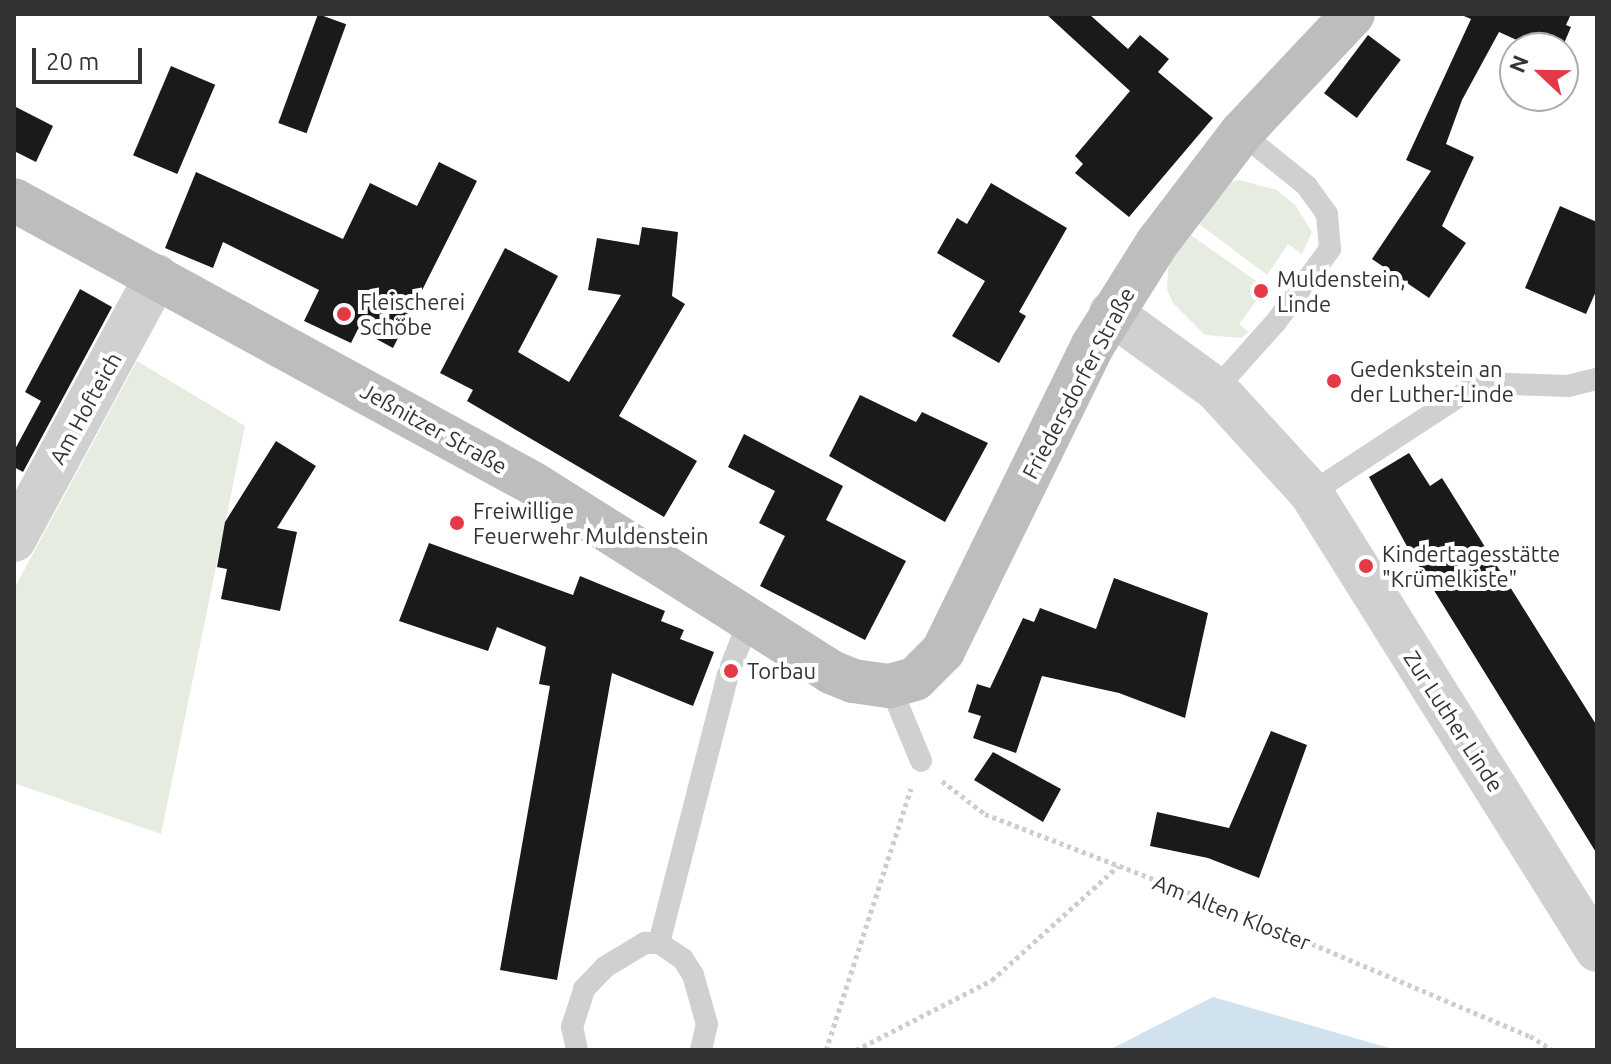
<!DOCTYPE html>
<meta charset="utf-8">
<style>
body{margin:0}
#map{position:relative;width:1611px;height:1064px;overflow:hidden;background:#fff;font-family:Ubuntu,sans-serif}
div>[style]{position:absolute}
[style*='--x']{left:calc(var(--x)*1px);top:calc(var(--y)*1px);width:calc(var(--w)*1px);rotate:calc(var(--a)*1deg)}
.green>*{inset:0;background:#e6ecdf}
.water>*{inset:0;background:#cfe2ee}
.building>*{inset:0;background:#1a1a1a;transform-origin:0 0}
.path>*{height:5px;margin-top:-2.5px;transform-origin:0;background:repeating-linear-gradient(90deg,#cdcdcd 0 4px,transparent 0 8px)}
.service>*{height:22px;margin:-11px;padding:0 11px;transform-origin:11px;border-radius:11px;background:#d0d0d0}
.minor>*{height:44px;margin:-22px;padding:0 22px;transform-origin:22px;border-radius:22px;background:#d0d0d0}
.secondary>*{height:44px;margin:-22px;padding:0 22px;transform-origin:22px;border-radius:22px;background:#bdbdbd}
.dots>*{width:22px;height:22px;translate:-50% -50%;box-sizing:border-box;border:4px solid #fff;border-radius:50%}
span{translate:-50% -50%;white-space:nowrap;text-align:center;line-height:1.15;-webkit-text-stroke:8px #fff;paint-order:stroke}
.poi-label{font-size:22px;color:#333}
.left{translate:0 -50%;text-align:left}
.street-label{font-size:22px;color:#333}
.frame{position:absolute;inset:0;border:16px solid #333;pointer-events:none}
.north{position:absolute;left:1499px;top:32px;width:80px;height:80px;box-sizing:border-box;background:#fff;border:2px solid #adadad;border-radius:50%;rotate:292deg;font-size:22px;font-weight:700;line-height:32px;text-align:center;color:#333}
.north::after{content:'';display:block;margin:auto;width:28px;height:36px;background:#e63946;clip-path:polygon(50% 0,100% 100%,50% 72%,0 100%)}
.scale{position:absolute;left:32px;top:48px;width:110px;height:36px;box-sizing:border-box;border:4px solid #333;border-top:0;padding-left:10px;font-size:24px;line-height:28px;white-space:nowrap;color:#333;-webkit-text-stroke:6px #fff;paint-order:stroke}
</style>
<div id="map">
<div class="green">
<i style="clip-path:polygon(1239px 180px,1277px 190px,1295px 205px,1312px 232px,1302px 254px,1288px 244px,1267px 275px,1194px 220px,1225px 184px)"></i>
<i style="clip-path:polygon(1185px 231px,1266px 288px,1239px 324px,1249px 332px,1241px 338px,1205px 335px,1173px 303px,1167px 289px,1169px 257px)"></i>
<i style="clip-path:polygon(137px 361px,245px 426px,161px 834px,14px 783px,14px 589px)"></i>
</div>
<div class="water">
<i style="clip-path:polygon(1213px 997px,1396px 1050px,1109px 1050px)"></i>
</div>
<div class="building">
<i style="left:318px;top:14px;width:30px;height:116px;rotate:20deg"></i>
<i style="clip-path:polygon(1046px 14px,1089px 14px,1128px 49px,1140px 35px,1169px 59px,1158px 72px,1213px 118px,1129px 217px,1075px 173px,1083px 164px,1075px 156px,1130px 91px)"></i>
<i style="clip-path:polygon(1459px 14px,1571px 14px,1566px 25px,1571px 27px,1562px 48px,1534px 48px,1499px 32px,1462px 100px,1446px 144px,1474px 157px,1442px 226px,1466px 243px,1429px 298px,1372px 259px,1431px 171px,1406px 160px,1471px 19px)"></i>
<i style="left:1368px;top:35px;width:41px;height:73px;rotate:37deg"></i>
<i style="left:171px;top:66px;width:48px;height:97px;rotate:23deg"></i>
<i style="clip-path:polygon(14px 106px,53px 126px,36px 162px,14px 151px)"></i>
<i style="clip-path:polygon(439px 162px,477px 181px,393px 348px,358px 329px,351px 343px,304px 321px,319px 290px,223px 242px,213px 268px,165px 248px,196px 172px,343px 239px,370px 183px,417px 206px)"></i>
<i style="clip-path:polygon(991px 183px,1067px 228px,1019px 312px,1026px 316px,999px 363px,952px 336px,985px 281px,937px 253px,957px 218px,967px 224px)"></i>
<i style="clip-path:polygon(1560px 206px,1597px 222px,1597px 289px,1586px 314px,1525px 288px)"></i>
<i style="clip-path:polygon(642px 227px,678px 232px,672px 296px,685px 304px,619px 416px,697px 461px,664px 517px,467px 401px,473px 390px,440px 373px,505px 248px,558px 276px,518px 352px,569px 382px,621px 295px,588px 290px,597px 238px,639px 245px)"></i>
<i style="clip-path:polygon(80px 289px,112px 307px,23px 472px,14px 467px,14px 451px,41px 401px,25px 392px)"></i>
<i style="clip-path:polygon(860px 395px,916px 422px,922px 412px,988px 443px,945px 522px,829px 456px)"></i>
<i style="clip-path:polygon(744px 434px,843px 486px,826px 520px,906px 561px,865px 640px,760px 586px,785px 536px,759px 523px,775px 491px,728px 467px)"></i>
<i style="clip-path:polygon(276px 441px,316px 466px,277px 528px,297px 532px,280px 611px,221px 599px,227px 569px,217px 567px,225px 522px)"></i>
<i style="clip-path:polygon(1409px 453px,1430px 486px,1442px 478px,1597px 726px,1597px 854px,1409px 550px,1369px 477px)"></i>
<i style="clip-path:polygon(429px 543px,573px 595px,580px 576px,665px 611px,661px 621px,684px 630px,680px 639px,714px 652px,693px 706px,612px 673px,557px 980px,500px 970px,550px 686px,539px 684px,546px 647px,497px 627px,488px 651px,399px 621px)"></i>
<i style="clip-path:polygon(1114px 578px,1208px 613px,1185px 718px,1119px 693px,1042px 676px,1016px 753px,973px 738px,981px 716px,968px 712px,977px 684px,990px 688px,1023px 618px,1034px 622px,1040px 608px,1096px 629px)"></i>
<i style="clip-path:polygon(1271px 731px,1307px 745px,1259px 878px,1208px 858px,1150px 846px,1157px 812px,1229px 828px)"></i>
<i style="clip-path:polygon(993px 752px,1061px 789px,1043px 822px,974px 780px)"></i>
</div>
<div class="path">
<i style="--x:942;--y:781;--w:54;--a:37.5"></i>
<i style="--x:985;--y:814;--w:248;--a:21.1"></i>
<i style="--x:1216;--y:903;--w:341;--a:23"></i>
<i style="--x:1530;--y:1036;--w:26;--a:32"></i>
<i style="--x:826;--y:1050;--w:275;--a:-72"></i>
<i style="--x:856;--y:1050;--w:153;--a:-27.2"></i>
<i style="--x:992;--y:980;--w:170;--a:-42.1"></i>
</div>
<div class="service">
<i style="--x:1216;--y:389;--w:90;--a:-48.2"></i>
<i style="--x:1276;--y:322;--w:91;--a:-53.5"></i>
<i style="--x:1330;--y:249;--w:35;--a:-95"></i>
<i style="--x:1327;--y:214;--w:34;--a:-126"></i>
<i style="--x:1307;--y:186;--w:85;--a:-141.2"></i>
<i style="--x:1311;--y:493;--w:201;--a:-33.2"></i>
<i style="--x:1479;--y:383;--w:89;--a:1.9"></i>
<i style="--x:1568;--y:386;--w:30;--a:-14"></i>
<i style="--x:731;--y:666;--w:48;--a:-68.2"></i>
<i style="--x:890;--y:686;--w:81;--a:67.5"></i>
<i style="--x:659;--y:943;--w:277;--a:-75.6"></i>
<i style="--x:577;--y:1050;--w:24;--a:-102"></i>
<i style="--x:572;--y:1027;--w:40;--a:-72"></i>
<i style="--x:584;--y:989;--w:30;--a:-46"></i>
<i style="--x:605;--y:967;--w:47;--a:-31"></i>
<i style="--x:645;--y:943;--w:14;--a:0"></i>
<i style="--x:659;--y:943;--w:29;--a:34"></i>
<i style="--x:683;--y:959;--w:19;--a:58"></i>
<i style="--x:693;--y:975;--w:51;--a:74.1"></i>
<i style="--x:707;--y:1024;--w:27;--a:103"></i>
</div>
<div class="minor">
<i style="--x:1111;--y:313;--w:130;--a:35.9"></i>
<i style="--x:1216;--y:389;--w:141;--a:47.6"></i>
<i style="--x:1311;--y:493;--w:539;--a:57.96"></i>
<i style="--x:14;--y:540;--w:300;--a:-61.6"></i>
</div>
<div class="secondary">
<i style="--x:14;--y:200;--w:592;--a:28.64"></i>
<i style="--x:534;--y:484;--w:352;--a:32.3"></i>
<i style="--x:831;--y:672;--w:24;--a:22"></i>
<i style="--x:853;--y:681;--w:37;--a:8"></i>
<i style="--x:890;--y:686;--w:26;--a:-16"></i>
<i style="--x:915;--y:679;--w:40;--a:-45"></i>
<i style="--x:943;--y:651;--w:341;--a:-63.9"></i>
<i style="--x:1093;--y:345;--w:120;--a:-57.9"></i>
<i style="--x:1157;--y:243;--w:138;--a:-52.6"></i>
<i style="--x:1241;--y:133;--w:163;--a:-46.7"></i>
</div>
<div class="dots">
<i style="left:1261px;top:291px;background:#e63946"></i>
<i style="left:344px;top:314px;background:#e63946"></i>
<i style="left:1334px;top:381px;background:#e63946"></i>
<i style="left:457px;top:523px;background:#e63946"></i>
<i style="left:1366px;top:566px;background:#e63946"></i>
<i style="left:731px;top:671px;background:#e63946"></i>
</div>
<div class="poi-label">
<span class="left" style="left:1277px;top:291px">Muldenstein,<br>Linde</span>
<span class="left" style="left:360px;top:314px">Fleischerei<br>Schöbe</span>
<span class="left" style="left:1350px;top:381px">Gedenkstein an<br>der Luther-Linde</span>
<span class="left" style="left:473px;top:523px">Freiwillige<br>Feuerwehr Muldenstein</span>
<span class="left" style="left:1382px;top:566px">Kindertagesstätte<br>"Krümelkiste"</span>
<span class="left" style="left:747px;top:671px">Torbau</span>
</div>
<div class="street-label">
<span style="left:1078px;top:383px;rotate:-62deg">Friedersdorfer Straße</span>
<span style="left:85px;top:408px;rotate:-61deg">Am Hofteich</span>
<span style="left:434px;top:428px;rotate:29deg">Jeßnitzer Straße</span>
<span style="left:1454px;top:721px;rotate:57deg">Zur Luther Linde</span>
<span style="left:1232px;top:912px;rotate:22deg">Am Alten Kloster</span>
</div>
<div class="frame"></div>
<div class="north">N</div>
<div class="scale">20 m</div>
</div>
